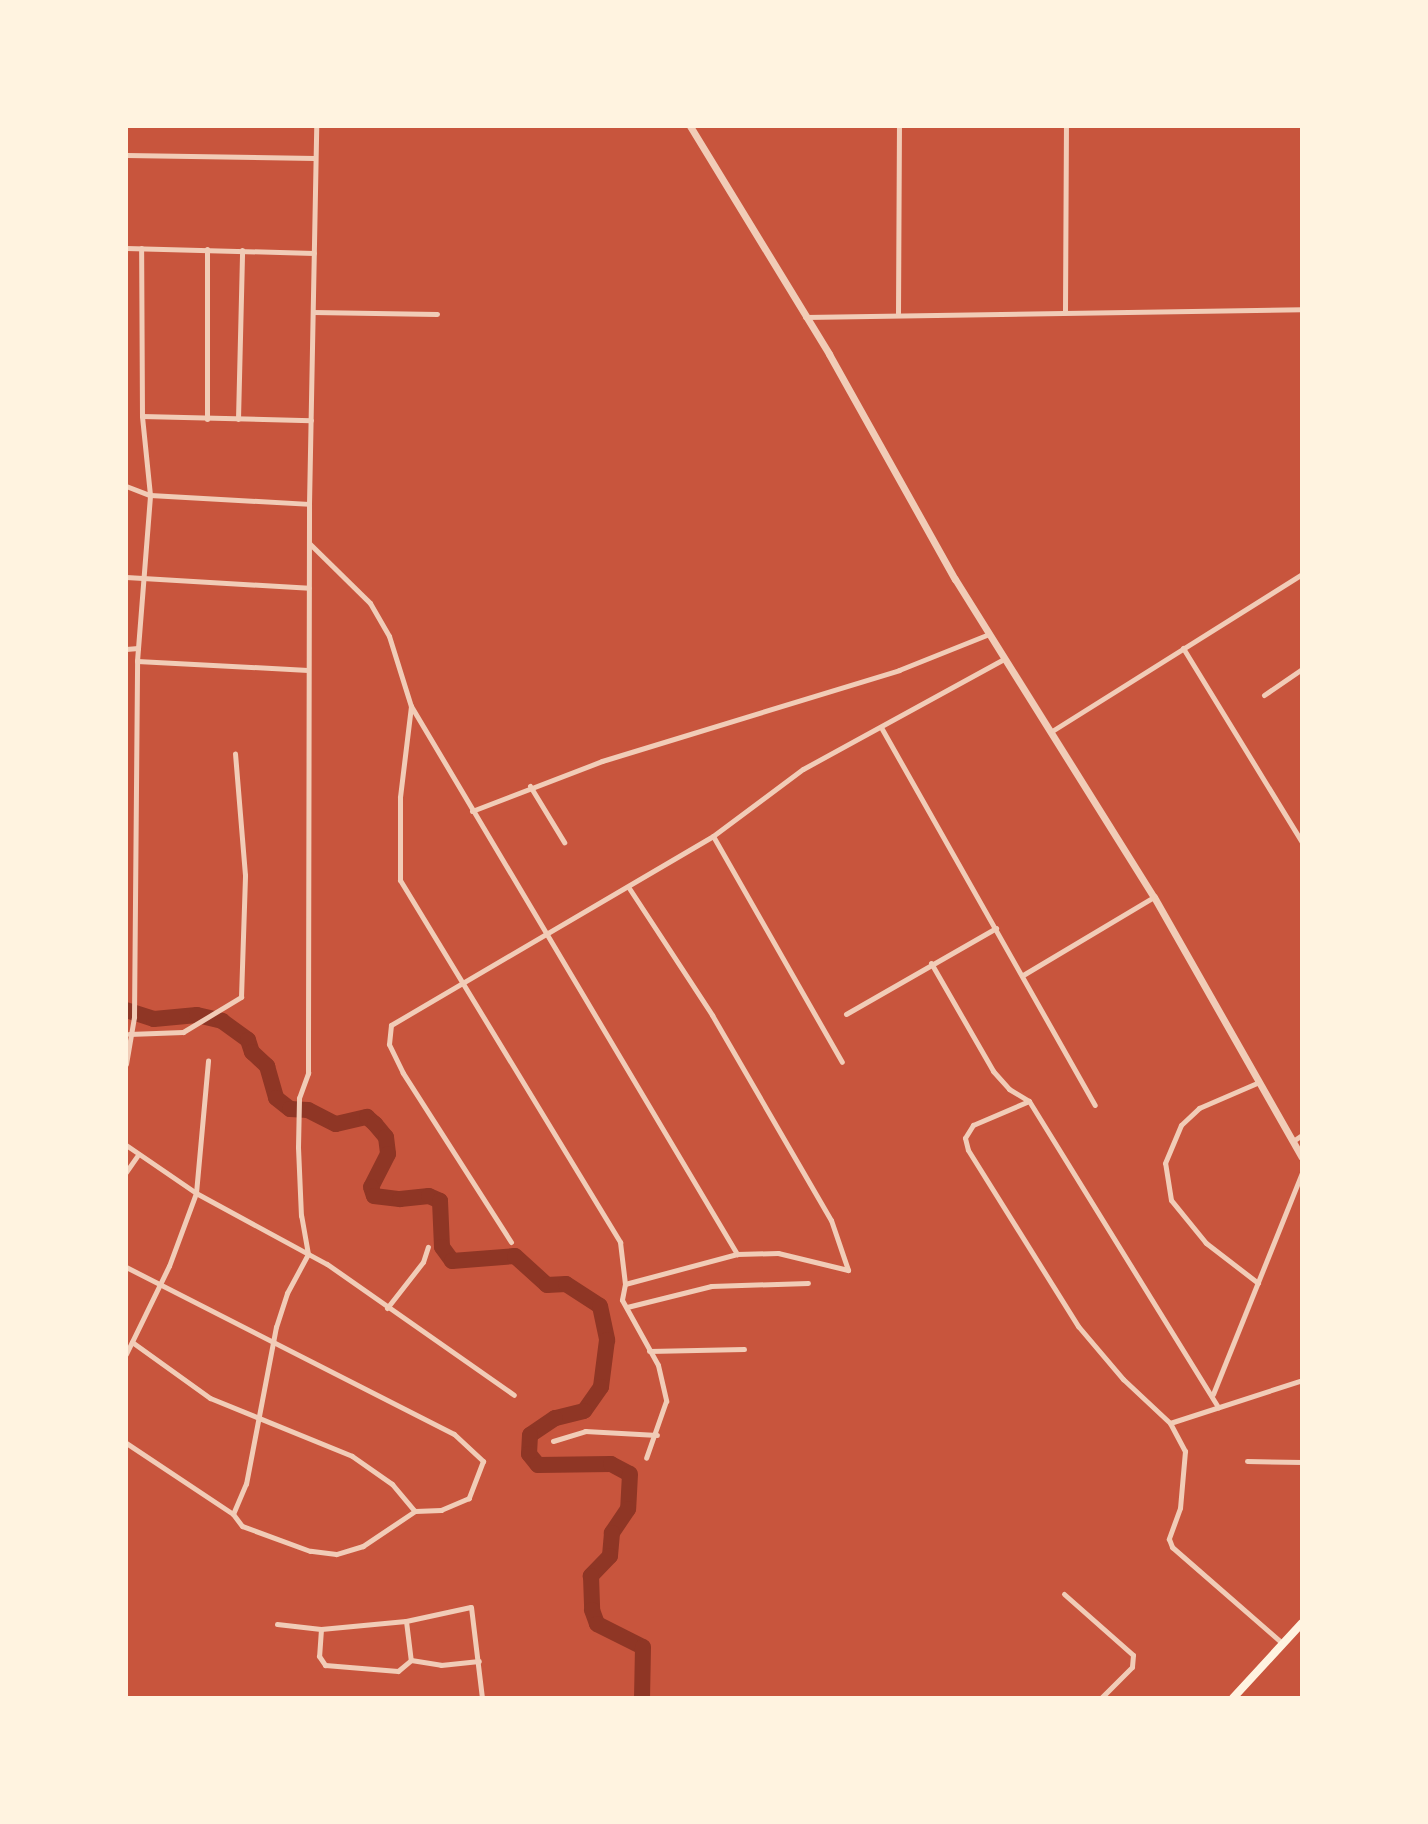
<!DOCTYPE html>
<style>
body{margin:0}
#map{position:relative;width:1428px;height:1824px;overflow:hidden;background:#c8553d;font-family:Spectral,serif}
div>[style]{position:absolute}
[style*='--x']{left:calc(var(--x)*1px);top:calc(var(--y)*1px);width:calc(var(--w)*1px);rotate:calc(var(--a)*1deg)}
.river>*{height:16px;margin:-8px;padding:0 8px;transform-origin:8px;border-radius:8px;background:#8f3625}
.minor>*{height:5px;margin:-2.5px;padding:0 2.5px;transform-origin:2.5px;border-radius:2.5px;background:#f1ccb7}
.tertiary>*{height:7px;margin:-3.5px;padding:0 3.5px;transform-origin:3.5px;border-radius:3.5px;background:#f1ccb7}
.secondary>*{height:8px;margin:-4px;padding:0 4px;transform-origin:4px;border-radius:4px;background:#fff3e0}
span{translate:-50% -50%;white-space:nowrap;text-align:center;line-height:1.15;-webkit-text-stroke:7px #fff3e0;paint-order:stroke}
.frame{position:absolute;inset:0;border:128px solid #fff3e0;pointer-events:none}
</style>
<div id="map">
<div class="river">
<i style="--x:126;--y:1010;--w:29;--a:18"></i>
<i style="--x:154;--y:1019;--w:43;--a:-5.3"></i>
<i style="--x:197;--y:1015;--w:26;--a:13"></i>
<i style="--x:222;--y:1021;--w:32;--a:36"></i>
<i style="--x:248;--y:1040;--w:13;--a:72"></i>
<i style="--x:252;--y:1052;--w:21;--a:43"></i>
<i style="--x:267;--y:1066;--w:33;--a:74"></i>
<i style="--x:276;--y:1098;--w:18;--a:38"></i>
<i style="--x:290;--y:1109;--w:18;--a:3"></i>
<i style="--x:308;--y:1110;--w:31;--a:27"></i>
<i style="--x:336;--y:1124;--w:32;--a:-13"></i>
<i style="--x:367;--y:1117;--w:11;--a:41"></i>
<i style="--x:375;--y:1124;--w:17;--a:50"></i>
<i style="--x:386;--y:1137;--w:17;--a:83"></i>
<i style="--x:388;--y:1154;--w:37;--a:117"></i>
<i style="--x:371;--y:1187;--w:9;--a:72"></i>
<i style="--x:374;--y:1196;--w:26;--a:7"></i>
<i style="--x:400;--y:1199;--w:29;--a:-6"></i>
<i style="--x:429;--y:1196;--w:12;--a:24"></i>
<i style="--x:440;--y:1201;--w:46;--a:87.5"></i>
<i style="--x:442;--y:1247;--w:17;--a:54"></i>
<i style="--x:452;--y:1261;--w:63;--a:-4.5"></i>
<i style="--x:515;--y:1256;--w:43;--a:42.2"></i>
<i style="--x:547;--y:1285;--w:19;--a:-3"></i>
<i style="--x:566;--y:1284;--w:40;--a:32.9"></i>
<i style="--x:600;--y:1306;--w:35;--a:78"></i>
<i style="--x:607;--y:1340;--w:47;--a:97.3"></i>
<i style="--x:601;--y:1387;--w:29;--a:125"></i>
<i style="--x:584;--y:1411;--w:30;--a:166"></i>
<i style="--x:555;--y:1418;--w:30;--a:146"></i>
<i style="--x:530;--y:1435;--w:19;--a:93"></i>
<i style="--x:529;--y:1454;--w:14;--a:51"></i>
<i style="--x:538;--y:1465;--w:73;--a:-0.8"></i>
<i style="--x:611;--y:1464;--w:21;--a:28"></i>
<i style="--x:630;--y:1474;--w:35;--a:93"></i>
<i style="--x:628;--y:1509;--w:29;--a:124"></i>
<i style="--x:612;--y:1533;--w:23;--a:95"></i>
<i style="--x:610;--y:1556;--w:28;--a:134"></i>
<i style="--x:591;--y:1576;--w:34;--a:88"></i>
<i style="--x:592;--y:1610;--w:15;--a:70"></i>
<i style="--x:597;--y:1624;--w:51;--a:26.6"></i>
<i style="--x:643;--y:1647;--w:51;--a:91.1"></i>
</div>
<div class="minor">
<i style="--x:126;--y:155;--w:189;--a:0.9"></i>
<i style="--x:126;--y:248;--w:188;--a:1.5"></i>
<i style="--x:207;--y:249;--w:170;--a:90"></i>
<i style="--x:1065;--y:311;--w:185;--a:-89.7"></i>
<i style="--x:313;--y:312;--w:124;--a:0.9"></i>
<i style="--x:898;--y:313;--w:187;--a:-89.7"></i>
<i style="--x:805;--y:317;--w:497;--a:-0.9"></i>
<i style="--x:142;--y:416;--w:169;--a:1.4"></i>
<i style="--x:238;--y:419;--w:169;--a:-88.6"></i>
<i style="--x:126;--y:486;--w:26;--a:21"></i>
<i style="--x:150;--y:495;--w:159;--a:3.2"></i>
<i style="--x:310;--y:544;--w:84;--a:44.5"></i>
<i style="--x:370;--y:603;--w:38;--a:60"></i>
<i style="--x:389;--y:636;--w:73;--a:72.6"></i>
<i style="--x:411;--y:706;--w:638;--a:59.25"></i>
<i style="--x:126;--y:577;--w:183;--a:3.4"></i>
<i style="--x:1183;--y:648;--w:228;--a:58.5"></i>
<i style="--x:126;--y:649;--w:12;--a:-5"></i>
<i style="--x:137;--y:661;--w:171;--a:3"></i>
<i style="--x:1264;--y:695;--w:46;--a:-34.4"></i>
<i style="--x:411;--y:706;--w:92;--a:96.9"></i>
<i style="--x:400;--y:797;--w:83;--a:90"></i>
<i style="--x:400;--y:880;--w:424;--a:58.7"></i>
<i style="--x:620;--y:1242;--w:42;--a:83.2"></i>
<i style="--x:625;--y:1284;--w:16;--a:101"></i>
<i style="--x:622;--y:1300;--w:74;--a:61"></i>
<i style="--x:658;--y:1365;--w:37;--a:77"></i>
<i style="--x:666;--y:1401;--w:60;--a:109.3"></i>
<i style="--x:882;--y:729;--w:432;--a:60.5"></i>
<i style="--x:1052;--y:731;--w:295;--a:-32.1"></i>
<i style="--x:530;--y:786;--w:66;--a:58.7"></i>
<i style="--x:472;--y:811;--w:139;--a:-21"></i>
<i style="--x:602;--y:761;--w:311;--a:-17"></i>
<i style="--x:899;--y:670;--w:97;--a:-21.8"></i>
<i style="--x:713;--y:836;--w:260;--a:60.3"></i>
<i style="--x:629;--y:888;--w:152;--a:56.8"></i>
<i style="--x:712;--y:1015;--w:237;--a:59.9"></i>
<i style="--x:831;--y:1220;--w:53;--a:71.2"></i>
<i style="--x:931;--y:963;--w:125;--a:60.1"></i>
<i style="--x:993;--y:1071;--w:24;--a:48"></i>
<i style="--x:1009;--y:1089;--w:23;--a:31"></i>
<i style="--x:1029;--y:1101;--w:360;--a:58.3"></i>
<i style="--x:1023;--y:975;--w:152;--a:-30.8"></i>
<i style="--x:846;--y:1014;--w:173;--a:-29.8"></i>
<i style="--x:129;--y:1034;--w:54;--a:-2.1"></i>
<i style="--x:183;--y:1032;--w:68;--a:-31.1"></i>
<i style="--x:241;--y:997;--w:122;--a:-88.1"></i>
<i style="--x:245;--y:875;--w:122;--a:-94.7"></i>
<i style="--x:126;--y:1064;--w:48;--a:-80.3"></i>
<i style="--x:134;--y:1017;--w:356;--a:-89.5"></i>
<i style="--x:137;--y:661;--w:167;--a:-85.5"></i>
<i style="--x:150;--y:495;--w:79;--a:-95.8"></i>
<i style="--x:142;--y:416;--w:168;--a:-90.3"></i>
<i style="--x:1029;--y:1101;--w:61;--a:156.8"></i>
<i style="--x:973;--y:1125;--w:15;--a:122"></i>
<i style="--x:965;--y:1138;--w:12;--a:76"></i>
<i style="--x:968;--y:1150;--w:208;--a:58"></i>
<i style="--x:1078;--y:1326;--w:70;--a:49.7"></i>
<i style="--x:1123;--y:1379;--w:64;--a:43.1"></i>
<i style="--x:1170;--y:1423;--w:139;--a:-18"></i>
<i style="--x:1293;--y:1141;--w:11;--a:-34"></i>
<i style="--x:126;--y:1145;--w:85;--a:34.4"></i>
<i style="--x:196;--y:1193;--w:149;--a:28.5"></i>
<i style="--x:327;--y:1264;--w:228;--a:35"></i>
<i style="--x:126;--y:1172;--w:19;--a:-55"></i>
<i style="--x:511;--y:1242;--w:201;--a:-122.6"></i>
<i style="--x:403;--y:1073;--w:32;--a:-116"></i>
<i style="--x:389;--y:1044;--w:19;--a:-84"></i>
<i style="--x:391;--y:1025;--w:373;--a:-30.4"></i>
<i style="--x:713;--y:836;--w:112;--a:-36.7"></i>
<i style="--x:803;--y:769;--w:229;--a:-28.7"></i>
<i style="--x:126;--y:1267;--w:368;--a:27"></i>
<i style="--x:454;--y:1434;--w:40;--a:43"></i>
<i style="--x:483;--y:1461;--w:40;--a:111"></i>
<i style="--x:469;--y:1498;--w:30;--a:157"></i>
<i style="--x:441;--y:1510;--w:26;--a:178"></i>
<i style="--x:415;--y:1511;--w:63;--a:146.1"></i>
<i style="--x:363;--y:1546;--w:28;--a:163"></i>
<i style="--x:336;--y:1554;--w:26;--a:-173"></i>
<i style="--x:310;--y:1551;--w:72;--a:-159.8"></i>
<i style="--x:242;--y:1526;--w:15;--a:-127"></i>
<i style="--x:233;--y:1514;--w:128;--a:-146.4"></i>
<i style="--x:1258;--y:1283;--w:66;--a:-142.4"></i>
<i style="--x:1206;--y:1243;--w:55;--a:-129.1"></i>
<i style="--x:1171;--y:1200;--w:37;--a:-99"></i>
<i style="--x:1165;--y:1163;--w:41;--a:-67.2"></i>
<i style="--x:1181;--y:1125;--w:25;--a:-43"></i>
<i style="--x:1199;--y:1108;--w:65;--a:-23.4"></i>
<i style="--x:625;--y:1284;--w:116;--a:-15"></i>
<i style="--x:737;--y:1254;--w:41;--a:-1.4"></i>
<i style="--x:778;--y:1253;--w:72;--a:13.7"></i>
<i style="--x:627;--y:1307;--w:87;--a:-14"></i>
<i style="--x:711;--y:1286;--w:97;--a:-1.8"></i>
<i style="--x:387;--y:1308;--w:58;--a:-52"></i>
<i style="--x:423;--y:1262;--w:16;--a:-72"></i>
<i style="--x:132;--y:1342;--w:96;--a:35.7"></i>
<i style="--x:210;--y:1398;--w:153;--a:22.2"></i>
<i style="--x:352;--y:1456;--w:49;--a:35"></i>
<i style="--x:392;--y:1484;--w:35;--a:50"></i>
<i style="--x:649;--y:1351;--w:95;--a:-1.2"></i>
<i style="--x:126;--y:1354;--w:98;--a:-64"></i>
<i style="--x:169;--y:1266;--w:78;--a:-69.7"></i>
<i style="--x:196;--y:1193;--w:133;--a:-84.8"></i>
<i style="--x:1213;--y:1394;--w:238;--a:-68.1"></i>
<i style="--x:1170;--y:1423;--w:32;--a:62"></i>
<i style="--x:1185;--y:1451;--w:57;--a:95"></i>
<i style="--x:1180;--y:1508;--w:33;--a:110"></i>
<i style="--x:1169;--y:1539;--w:9;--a:69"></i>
<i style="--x:1172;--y:1547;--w:147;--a:41.1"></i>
<i style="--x:553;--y:1441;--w:34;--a:-17"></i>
<i style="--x:585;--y:1431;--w:72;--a:3.2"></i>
<i style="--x:1247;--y:1461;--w:55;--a:1"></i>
<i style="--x:233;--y:1514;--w:33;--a:-67"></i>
<i style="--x:246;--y:1484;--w:160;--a:-79.2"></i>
<i style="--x:276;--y:1327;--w:36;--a:-72"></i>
<i style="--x:287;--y:1293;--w:44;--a:-61.7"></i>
<i style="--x:308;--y:1254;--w:39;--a:-100"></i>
<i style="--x:301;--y:1216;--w:69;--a:-92.5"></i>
<i style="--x:298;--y:1147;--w:49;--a:-88.8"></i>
<i style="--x:299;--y:1098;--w:27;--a:-70"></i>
<i style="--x:308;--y:1073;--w:32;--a:-90"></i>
<i style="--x:308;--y:1041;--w:537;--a:-89.89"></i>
<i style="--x:309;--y:504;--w:378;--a:-88.9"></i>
<i style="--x:1064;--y:1594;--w:92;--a:41.5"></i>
<i style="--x:1133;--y:1655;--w:12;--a:95"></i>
<i style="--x:1132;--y:1667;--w:44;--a:135"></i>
<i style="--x:406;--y:1621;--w:39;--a:83"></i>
<i style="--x:411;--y:1660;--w:30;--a:9"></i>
<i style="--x:441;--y:1665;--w:38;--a:-6"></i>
<i style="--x:277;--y:1624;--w:44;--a:6.5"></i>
<i style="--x:321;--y:1629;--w:85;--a:-5.4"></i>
<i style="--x:406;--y:1621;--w:66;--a:-12.2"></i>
<i style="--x:471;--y:1607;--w:92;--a:83.1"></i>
<i style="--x:321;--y:1629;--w:27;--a:94"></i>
<i style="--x:319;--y:1656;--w:11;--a:56"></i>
<i style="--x:325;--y:1665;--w:73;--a:4.7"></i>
<i style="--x:398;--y:1671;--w:17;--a:-40"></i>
<i style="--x:232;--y:1698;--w:132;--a:0"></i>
</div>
<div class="tertiary">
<i style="--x:690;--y:126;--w:267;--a:58.6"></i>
<i style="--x:829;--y:354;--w:258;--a:60.8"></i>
<i style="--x:955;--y:579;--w:375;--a:58"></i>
<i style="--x:1154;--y:897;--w:299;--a:60.4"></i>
</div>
<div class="secondary">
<i style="--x:1233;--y:1698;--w:102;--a:-47.4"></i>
</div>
<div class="frame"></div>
</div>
